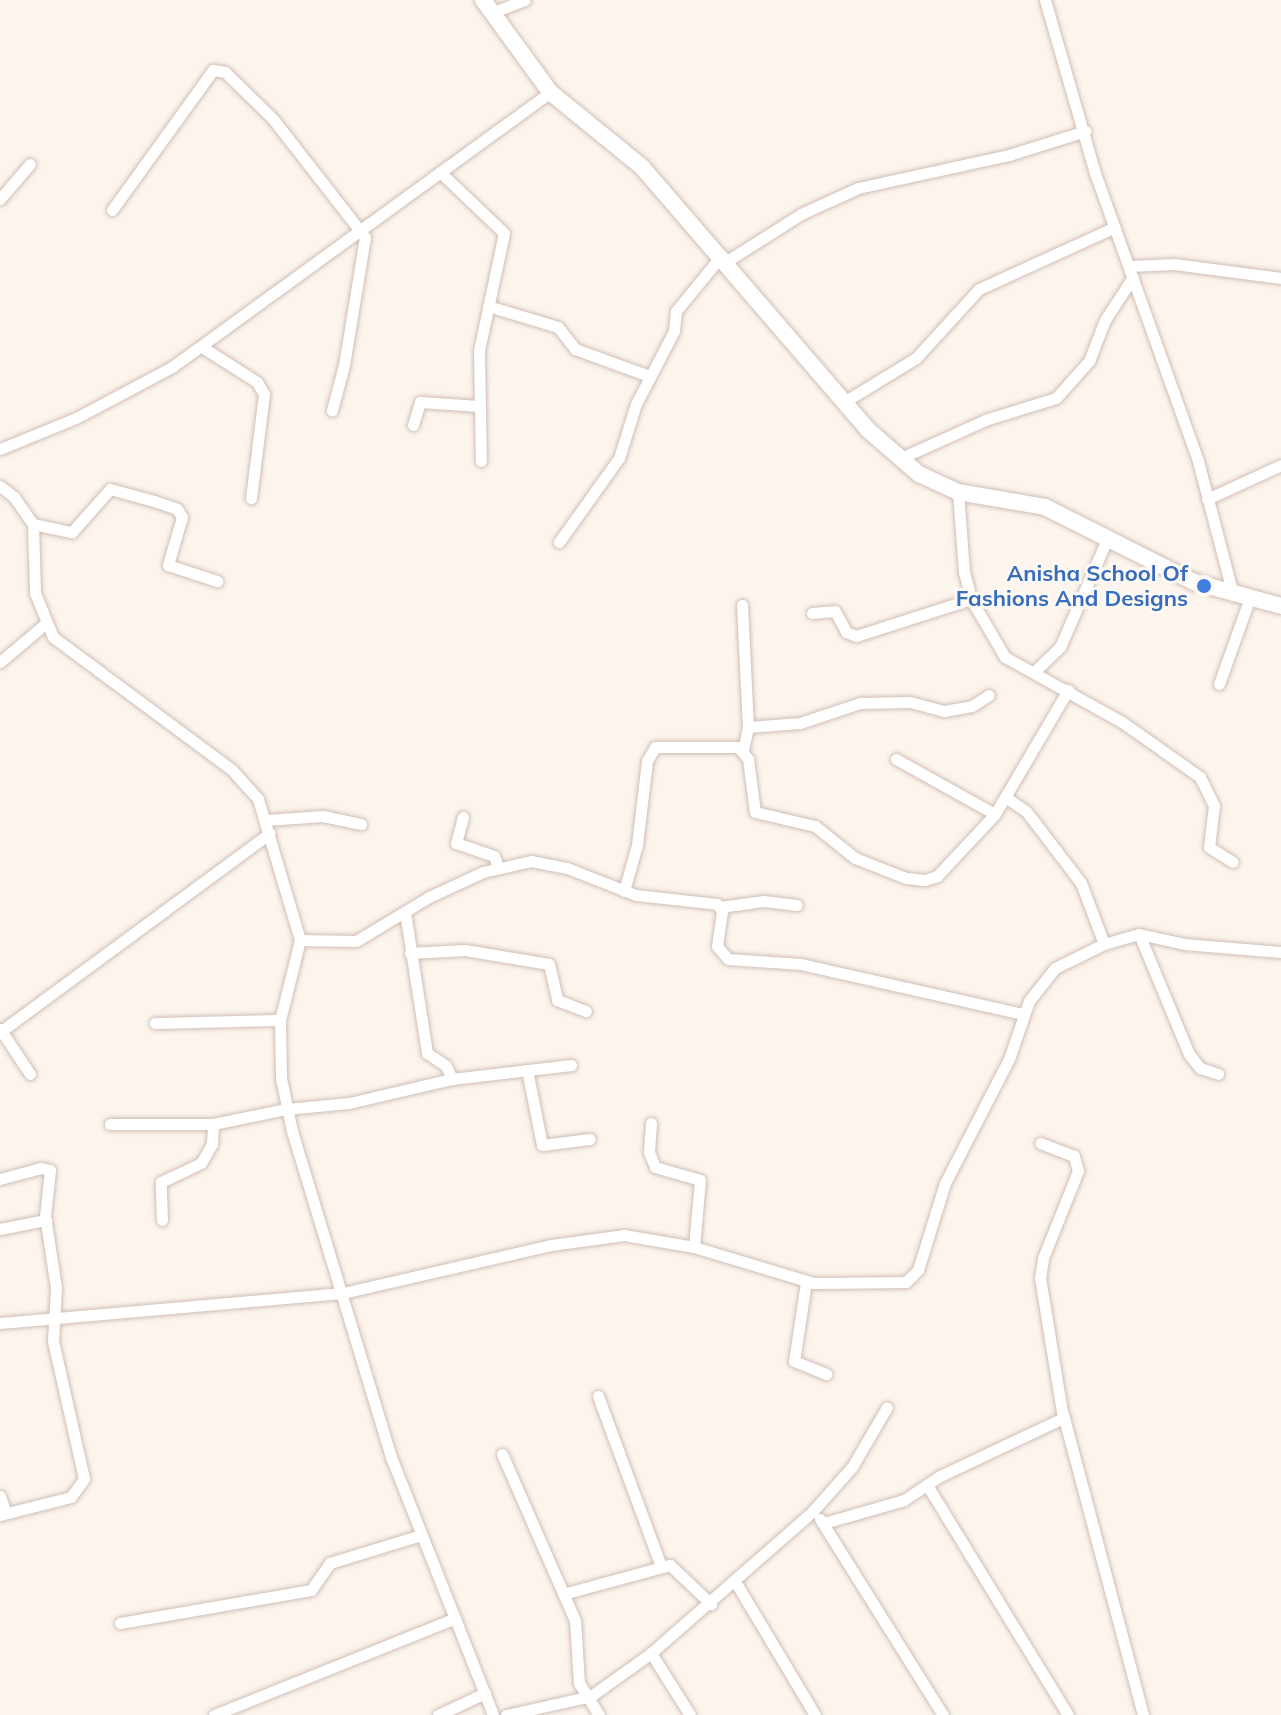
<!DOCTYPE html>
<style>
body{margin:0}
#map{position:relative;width:1281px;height:1715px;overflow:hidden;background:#fcf5ed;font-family:Mulish,sans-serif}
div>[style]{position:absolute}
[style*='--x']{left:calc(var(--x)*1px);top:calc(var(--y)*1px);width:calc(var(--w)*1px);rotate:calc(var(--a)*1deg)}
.roads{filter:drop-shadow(0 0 2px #d0beb5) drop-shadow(0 0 2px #d0beb5)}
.street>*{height:11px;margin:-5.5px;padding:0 5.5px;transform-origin:5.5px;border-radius:5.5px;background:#fff}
.secondary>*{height:16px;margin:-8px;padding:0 8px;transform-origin:8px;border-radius:8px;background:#fff}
.dots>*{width:22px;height:22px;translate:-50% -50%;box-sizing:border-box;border:4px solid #fef9f4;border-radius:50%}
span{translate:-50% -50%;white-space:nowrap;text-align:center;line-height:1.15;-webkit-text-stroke:6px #fef9f4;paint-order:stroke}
.shop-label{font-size:22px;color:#366cbe;font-weight:700}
.right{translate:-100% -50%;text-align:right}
</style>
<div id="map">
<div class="roads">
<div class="street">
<i style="--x:1045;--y:0;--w:180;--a:73.9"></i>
<i style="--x:1095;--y:173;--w:306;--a:70.3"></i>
<i style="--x:1198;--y:461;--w:138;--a:75.3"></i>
<i style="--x:491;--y:13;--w:36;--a:-21"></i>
<i style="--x:440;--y:172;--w:88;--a:43.6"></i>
<i style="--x:504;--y:233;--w:121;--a:102"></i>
<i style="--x:479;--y:351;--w:110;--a:89"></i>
<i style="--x:0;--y:199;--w:46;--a:-49.4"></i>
<i style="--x:112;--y:210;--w:173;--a:-54.2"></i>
<i style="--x:213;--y:70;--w:12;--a:9"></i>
<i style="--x:225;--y:72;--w:67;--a:44.4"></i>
<i style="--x:273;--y:119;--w:150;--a:52.1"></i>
<i style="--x:365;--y:237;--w:130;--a:99.3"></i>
<i style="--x:344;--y:365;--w:47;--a:104.9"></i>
<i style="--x:727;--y:261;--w:88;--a:-32.4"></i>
<i style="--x:801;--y:214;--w:63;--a:-24.5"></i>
<i style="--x:858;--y:188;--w:155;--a:-12.3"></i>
<i style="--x:1009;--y:155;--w:80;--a:-17.5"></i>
<i style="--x:1129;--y:266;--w:45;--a:-2.5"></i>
<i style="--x:1174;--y:264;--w:108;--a:7.5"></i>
<i style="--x:488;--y:306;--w:73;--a:16.7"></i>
<i style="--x:558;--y:327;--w:28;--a:52"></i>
<i style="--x:575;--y:349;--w:79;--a:20"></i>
<i style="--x:202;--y:347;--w:65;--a:32.5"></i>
<i style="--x:257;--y:382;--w:14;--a:60"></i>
<i style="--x:264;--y:394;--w:105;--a:97.1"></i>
<i style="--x:844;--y:402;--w:84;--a:-31.4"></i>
<i style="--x:916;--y:358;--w:93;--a:-47.6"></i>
<i style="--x:979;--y:289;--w:149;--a:-24.5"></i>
<i style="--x:413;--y:425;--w:24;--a:-73"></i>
<i style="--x:420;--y:402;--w:59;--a:3.9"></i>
<i style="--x:0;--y:449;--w:82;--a:-22.2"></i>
<i style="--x:76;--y:418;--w:109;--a:-28"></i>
<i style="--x:172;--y:367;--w:467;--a:-36"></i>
<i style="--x:901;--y:458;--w:92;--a:-24.3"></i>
<i style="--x:985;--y:420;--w:74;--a:-17.2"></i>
<i style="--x:1056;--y:398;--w:50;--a:-48.3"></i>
<i style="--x:1089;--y:361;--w:44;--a:-68.7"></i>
<i style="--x:1105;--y:320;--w:51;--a:-56.9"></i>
<i style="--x:0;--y:486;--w:18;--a:38"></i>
<i style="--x:14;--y:497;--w:33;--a:55"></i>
<i style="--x:33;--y:524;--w:69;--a:88.3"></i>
<i style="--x:35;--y:593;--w:48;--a:67.8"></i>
<i style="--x:53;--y:637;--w:223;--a:36.6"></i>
<i style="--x:232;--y:770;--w:39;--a:48"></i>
<i style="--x:258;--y:799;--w:147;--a:73.4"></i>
<i style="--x:300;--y:940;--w:82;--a:104"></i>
<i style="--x:280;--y:1020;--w:58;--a:89"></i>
<i style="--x:281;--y:1078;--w:54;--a:78.3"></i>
<i style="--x:292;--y:1131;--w:341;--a:73.1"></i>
<i style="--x:391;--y:1457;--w:277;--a:68.4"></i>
<i style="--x:958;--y:492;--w:80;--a:85.7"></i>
<i style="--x:964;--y:572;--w:30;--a:75"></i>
<i style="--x:972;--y:601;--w:65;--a:59.5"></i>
<i style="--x:1005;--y:657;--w:134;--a:29.1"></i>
<i style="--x:1122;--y:722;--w:95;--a:35.2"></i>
<i style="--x:1200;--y:777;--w:32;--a:64"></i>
<i style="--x:1214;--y:806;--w:41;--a:97"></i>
<i style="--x:1209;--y:847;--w:28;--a:32"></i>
<i style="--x:1207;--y:499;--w:81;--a:-24.7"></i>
<i style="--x:33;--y:524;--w:40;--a:12"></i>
<i style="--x:72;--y:532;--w:57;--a:-48.5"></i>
<i style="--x:110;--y:489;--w:46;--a:15.3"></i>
<i style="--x:154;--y:501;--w:24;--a:19"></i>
<i style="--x:177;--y:509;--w:9;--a:58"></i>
<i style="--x:182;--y:517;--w:50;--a:106.3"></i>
<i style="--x:168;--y:565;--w:52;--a:18.1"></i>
<i style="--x:559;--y:542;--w:103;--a:-54.5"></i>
<i style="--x:619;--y:458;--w:57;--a:-72.5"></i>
<i style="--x:636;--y:404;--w:82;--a:-62.5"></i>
<i style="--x:674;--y:331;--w:20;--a:-84"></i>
<i style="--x:676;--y:311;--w:72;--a:-50.6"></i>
<i style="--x:742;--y:605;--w:122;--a:87.2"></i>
<i style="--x:748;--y:727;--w:24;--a:102"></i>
<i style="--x:812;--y:613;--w:23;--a:-5"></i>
<i style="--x:835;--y:611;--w:24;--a:62"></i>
<i style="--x:846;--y:632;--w:11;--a:22"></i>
<i style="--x:856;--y:636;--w:121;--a:-17.8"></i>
<i style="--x:0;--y:662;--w:59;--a:-40.2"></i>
<i style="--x:1034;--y:672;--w:36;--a:-44"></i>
<i style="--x:1060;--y:647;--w:120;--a:-66.4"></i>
<i style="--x:1219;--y:684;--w:89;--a:-70.3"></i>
<i style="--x:748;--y:727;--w:52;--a:-4.4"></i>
<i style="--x:800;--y:723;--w:63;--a:-18.4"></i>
<i style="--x:860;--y:703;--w:50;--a:-1.1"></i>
<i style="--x:910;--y:702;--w:35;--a:15"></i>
<i style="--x:944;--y:711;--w:28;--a:-10"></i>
<i style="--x:972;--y:706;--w:20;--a:-33"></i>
<i style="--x:896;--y:759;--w:113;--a:29.1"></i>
<i style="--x:1005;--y:797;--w:25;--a:34"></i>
<i style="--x:1026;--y:811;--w:91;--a:52.6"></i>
<i style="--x:1081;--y:883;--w:65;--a:69.3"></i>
<i style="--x:463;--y:817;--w:27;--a:105"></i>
<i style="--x:456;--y:843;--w:40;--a:18.9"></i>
<i style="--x:494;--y:856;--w:12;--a:70"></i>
<i style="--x:266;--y:820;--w:57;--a:-4"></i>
<i style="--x:323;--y:816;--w:39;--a:12"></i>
<i style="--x:624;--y:891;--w:48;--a:-74.2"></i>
<i style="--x:637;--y:845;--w:85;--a:-83.2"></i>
<i style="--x:647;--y:761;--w:16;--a:-60"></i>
<i style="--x:655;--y:747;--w:83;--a:0"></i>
<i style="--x:738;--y:747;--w:16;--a:50"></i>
<i style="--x:748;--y:759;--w:53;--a:82.5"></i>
<i style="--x:755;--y:812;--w:62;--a:13.1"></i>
<i style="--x:815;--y:826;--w:51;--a:38.7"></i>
<i style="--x:855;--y:858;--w:55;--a:21.4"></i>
<i style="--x:906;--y:878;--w:19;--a:6"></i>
<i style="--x:925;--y:880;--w:13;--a:-18"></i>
<i style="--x:937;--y:876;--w:85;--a:-46.9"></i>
<i style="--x:995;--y:814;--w:144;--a:-59.5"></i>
<i style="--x:720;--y:907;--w:44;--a:-7.8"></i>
<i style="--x:764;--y:901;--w:33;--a:7"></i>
<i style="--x:405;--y:912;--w:143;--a:81.1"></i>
<i style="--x:427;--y:1053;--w:23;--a:34"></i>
<i style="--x:446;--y:1066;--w:14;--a:65"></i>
<i style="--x:1139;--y:934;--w:130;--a:67.4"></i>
<i style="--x:1189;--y:1054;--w:18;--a:52"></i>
<i style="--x:1200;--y:1068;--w:19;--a:18"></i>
<i style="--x:300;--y:940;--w:56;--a:1"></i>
<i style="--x:356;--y:941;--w:85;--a:-31.1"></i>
<i style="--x:429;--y:897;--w:60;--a:-24.8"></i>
<i style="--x:483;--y:872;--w:49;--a:-12.9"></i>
<i style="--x:531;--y:861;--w:37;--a:11"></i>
<i style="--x:567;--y:868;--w:74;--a:21.4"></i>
<i style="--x:636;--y:895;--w:81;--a:6.3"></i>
<i style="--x:717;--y:904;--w:9;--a:54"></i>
<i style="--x:722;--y:911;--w:35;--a:98"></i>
<i style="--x:717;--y:946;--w:17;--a:50"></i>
<i style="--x:728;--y:959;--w:73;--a:3.9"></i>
<i style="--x:801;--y:964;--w:228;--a:12.7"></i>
<i style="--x:410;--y:953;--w:55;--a:-3.1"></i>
<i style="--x:465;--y:950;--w:85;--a:9.5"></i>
<i style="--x:549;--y:964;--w:37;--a:77"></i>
<i style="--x:557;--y:1000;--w:31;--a:21"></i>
<i style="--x:155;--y:1023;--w:125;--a:-1.4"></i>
<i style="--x:0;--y:1029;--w:54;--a:56.3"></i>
<i style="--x:0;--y:1032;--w:335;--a:-36.4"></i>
<i style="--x:527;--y:1070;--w:76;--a:78.7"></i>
<i style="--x:542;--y:1145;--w:48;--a:-7.1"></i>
<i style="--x:651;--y:1123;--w:29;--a:94"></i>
<i style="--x:649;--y:1152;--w:16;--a:68"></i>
<i style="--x:655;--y:1167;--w:47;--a:16.1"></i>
<i style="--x:700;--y:1180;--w:67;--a:95.1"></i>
<i style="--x:110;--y:1124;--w:103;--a:0"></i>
<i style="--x:213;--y:1124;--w:75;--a:-11.6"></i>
<i style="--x:286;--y:1109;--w:63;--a:-5.4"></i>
<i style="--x:349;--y:1103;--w:106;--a:-13.1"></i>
<i style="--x:452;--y:1079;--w:120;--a:-6.7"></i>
<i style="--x:0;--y:1179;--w:42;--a:-15"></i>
<i style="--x:41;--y:1168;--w:9;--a:13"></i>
<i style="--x:50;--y:1170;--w:46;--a:96.2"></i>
<i style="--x:45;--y:1216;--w:73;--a:81.3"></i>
<i style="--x:56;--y:1288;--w:53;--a:93.2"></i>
<i style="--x:53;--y:1341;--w:141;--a:77.3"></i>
<i style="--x:84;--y:1479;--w:22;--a:126"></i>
<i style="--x:71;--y:1497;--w:73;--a:165.8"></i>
<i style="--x:162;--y:1220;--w:38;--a:-92"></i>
<i style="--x:161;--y:1182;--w:44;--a:-25.4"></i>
<i style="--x:201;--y:1163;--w:22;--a:-60"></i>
<i style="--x:212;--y:1144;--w:20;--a:-87"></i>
<i style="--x:0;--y:1229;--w:47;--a:-11.1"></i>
<i style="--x:806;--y:1282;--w:80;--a:98.6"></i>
<i style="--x:794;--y:1361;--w:35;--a:22"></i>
<i style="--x:0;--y:1323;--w:344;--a:-5"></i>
<i style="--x:343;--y:1293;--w:213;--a:-13"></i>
<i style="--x:551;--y:1245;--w:74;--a:-7.8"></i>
<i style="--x:624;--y:1235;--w:71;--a:9.7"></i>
<i style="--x:694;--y:1247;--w:124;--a:16.8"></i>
<i style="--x:813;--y:1283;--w:93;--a:-0.6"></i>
<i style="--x:906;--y:1282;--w:17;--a:-45"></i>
<i style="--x:918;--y:1270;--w:91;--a:-72.8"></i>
<i style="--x:945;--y:1183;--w:140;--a:-62.7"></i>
<i style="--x:1009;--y:1059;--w:61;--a:-71"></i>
<i style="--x:1029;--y:1001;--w:42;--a:-51.8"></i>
<i style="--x:1055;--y:968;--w:55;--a:-26.1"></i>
<i style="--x:1104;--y:944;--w:36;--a:-16"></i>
<i style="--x:1139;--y:934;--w:46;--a:12.5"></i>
<i style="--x:1184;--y:944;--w:97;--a:4.7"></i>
<i style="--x:598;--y:1396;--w:181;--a:69.7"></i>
<i style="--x:1063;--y:1414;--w:311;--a:75.1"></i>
<i style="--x:502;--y:1454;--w:181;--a:66.3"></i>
<i style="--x:575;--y:1620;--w:63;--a:86.4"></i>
<i style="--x:579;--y:1683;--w:38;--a:58"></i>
<i style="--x:927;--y:1485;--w:270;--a:58.5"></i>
<i style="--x:0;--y:1496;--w:18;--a:71"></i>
<i style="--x:820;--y:1519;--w:231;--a:57.9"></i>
<i style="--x:824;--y:1523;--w:83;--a:-16"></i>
<i style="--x:904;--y:1500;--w:43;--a:-33.7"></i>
<i style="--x:940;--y:1476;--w:136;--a:-25.2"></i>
<i style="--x:1063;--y:1418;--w:142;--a:-99.3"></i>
<i style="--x:1040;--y:1278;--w:20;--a:-81"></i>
<i style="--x:1043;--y:1258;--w:94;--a:-68.1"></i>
<i style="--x:1078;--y:1171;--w:16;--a:-105"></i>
<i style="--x:1074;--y:1156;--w:36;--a:-159"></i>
<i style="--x:736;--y:1583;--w:154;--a:59.1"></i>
<i style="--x:563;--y:1594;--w:111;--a:-15.2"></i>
<i style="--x:670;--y:1565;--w:57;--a:43.6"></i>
<i style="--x:120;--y:1623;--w:194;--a:-9.8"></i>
<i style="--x:311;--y:1590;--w:33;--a:-55"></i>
<i style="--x:330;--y:1563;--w:95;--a:-17.1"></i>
<i style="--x:651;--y:1653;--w:73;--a:57.8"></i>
<i style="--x:214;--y:1715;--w:260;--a:-21.9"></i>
<i style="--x:438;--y:1715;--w:52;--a:-25.1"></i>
<i style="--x:506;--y:1715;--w:87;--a:-12.6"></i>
<i style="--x:591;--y:1696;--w:74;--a:-35.6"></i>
<i style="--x:651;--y:1653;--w:214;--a:-41.2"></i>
<i style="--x:812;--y:1512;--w:60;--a:-48.4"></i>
<i style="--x:852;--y:1467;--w:69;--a:-59.7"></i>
</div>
<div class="secondary">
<i style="--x:483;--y:0;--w:114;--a:53.9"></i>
<i style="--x:550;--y:92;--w:119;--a:39.2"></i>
<i style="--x:642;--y:167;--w:345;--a:49.3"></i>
<i style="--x:867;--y:429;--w:69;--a:40.9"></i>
<i style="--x:919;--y:474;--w:43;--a:24.8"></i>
<i style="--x:958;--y:492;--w:88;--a:9.8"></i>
<i style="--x:1045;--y:507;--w:167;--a:26.7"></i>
<i style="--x:1194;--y:582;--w:90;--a:15.4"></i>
</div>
</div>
<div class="dots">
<i style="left:1204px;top:586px;background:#3f7fe0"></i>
</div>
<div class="shop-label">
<span class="right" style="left:1188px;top:586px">Anisha School Of<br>Fashions And Designs</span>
</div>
</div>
